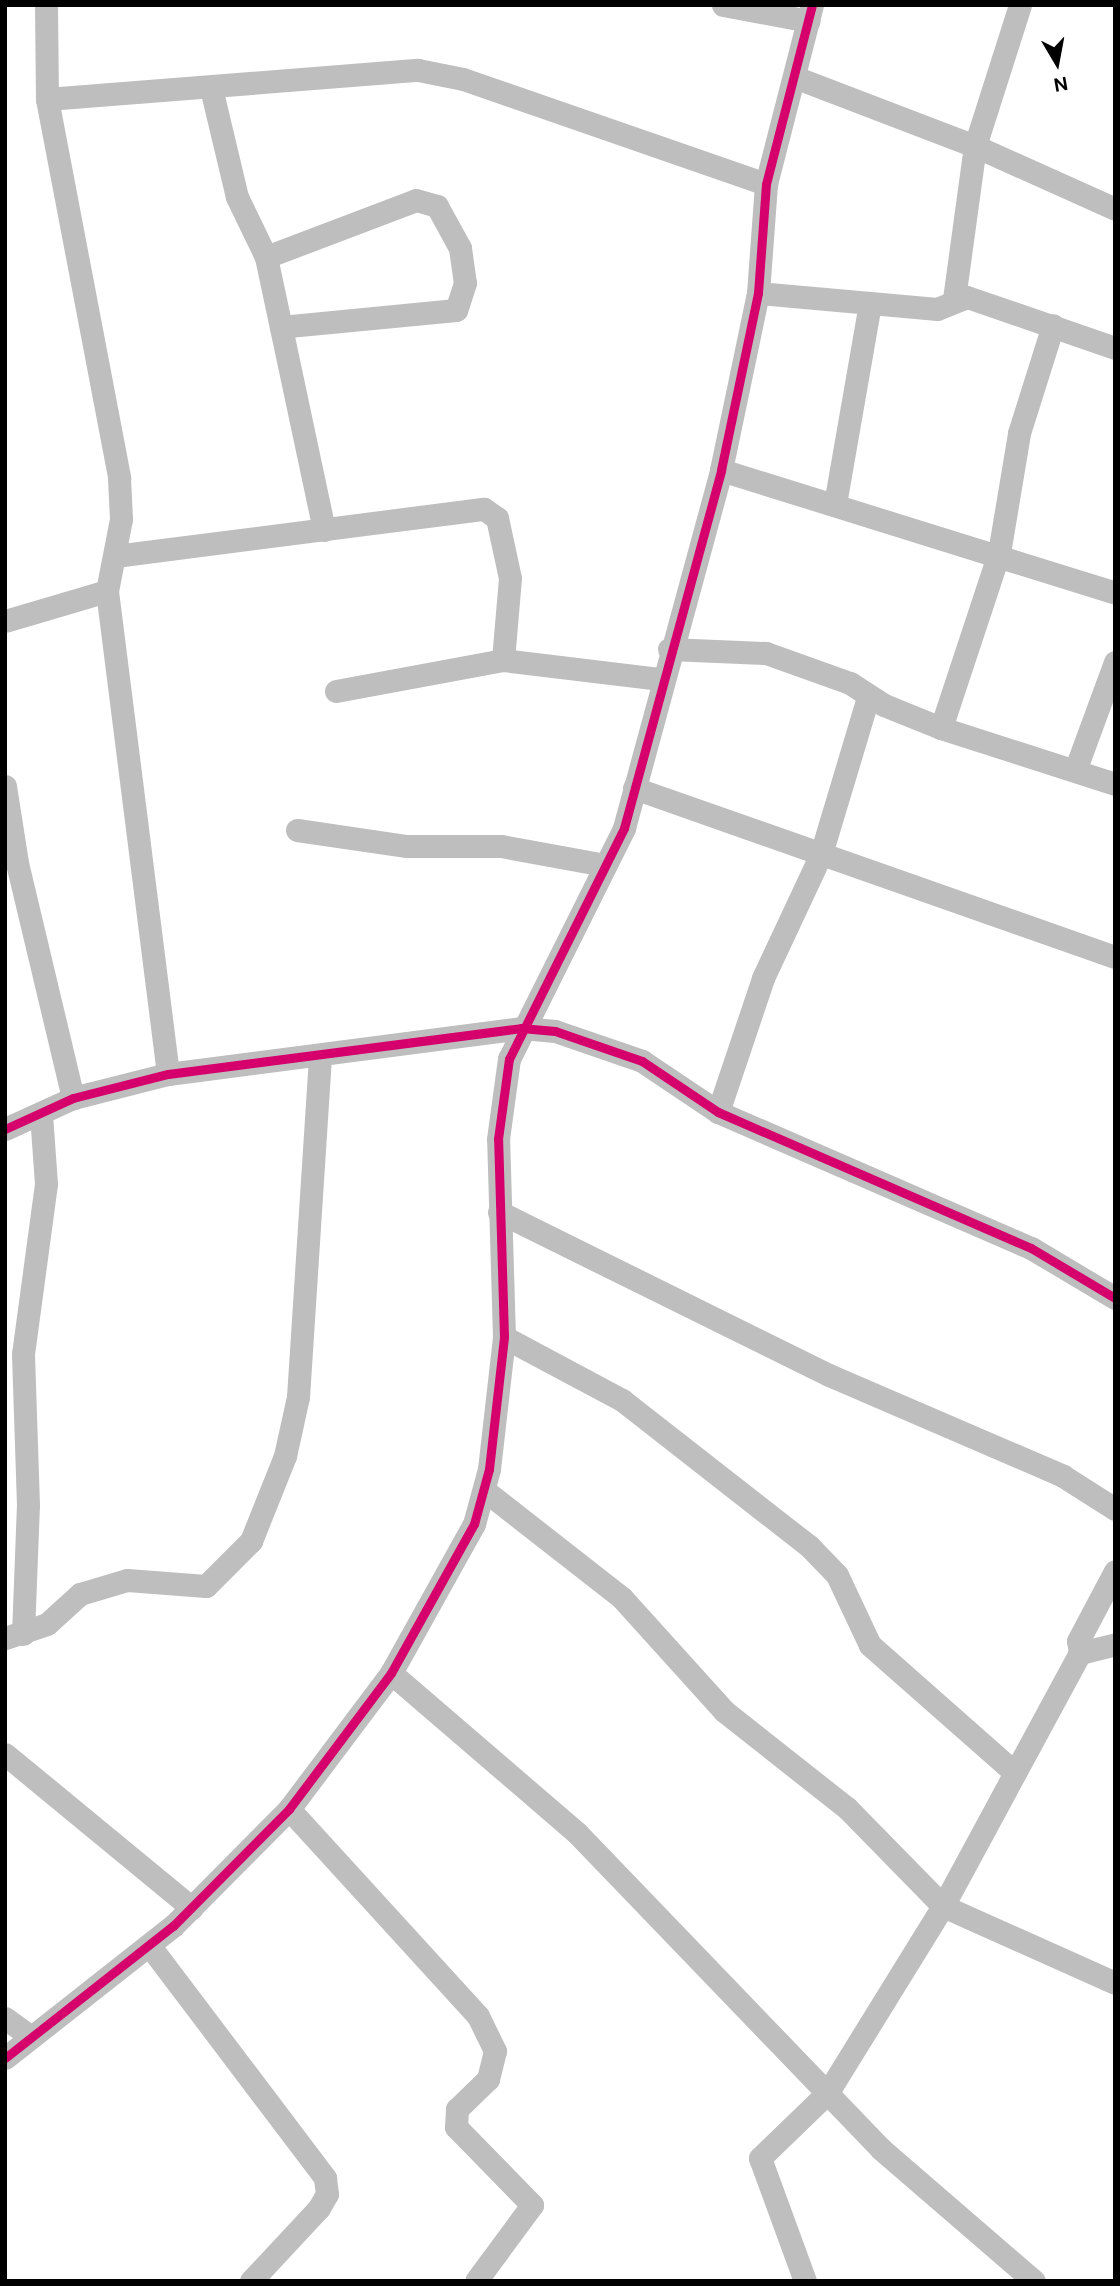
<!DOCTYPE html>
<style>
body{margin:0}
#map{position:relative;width:1120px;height:2286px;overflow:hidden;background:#fff;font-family:"DM Sans",sans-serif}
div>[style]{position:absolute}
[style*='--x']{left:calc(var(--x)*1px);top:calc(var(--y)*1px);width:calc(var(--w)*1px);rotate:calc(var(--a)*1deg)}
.minor>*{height:23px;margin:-11.5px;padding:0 11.5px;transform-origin:11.5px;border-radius:11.5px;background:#bebebe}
.cycleway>*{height:9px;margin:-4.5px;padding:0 4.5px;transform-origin:4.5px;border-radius:4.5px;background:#d6006c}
span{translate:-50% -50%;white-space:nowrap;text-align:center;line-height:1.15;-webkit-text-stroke:6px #fff;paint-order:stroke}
.frame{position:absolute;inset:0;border:7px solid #000;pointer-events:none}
.north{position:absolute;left:1022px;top:28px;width:70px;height:70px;-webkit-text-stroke:5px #fff;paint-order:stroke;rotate:170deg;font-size:19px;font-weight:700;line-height:28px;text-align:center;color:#000}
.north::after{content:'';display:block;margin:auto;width:24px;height:32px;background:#000;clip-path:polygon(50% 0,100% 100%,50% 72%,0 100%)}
</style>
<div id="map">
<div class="minor">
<i style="--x:46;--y:5;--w:94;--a:89.4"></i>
<i style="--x:47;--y:99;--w:386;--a:79.2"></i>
<i style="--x:119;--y:478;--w:41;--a:87.2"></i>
<i style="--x:121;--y:519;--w:73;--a:101"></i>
<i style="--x:107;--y:591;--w:487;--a:82.8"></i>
<i style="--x:723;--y:5;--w:87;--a:10.5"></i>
<i style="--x:797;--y:78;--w:191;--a:20.9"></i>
<i style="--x:975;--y:146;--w:154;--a:24.2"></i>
<i style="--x:211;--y:88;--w:112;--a:76.6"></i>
<i style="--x:237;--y:197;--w:67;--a:64.2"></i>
<i style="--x:266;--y:257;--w:279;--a:78"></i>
<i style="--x:47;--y:99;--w:372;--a:-4.5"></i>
<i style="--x:418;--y:70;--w:46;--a:11.3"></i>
<i style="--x:463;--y:79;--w:321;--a:19.1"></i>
<i style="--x:266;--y:257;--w:160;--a:-20.8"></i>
<i style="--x:416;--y:200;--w:22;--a:16"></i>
<i style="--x:437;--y:206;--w:48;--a:61.3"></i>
<i style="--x:460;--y:248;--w:35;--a:82"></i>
<i style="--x:465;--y:283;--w:28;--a:108"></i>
<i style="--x:456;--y:310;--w:176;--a:174.5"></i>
<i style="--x:758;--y:293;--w:180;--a:5.1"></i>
<i style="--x:937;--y:309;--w:32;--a:-22"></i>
<i style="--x:967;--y:297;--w:157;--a:19"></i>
<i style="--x:954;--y:299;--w:154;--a:-82.2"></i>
<i style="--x:975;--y:146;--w:148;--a:-72.3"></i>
<i style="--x:721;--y:470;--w:413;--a:17.3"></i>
<i style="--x:835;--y:504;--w:204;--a:-80.1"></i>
<i style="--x:115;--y:556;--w:372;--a:-7.3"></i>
<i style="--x:484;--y:509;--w:16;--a:35"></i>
<i style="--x:497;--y:518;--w:61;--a:77.8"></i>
<i style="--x:510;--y:578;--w:82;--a:94.9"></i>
<i style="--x:5;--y:621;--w:106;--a:-16.4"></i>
<i style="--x:669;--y:649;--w:97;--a:2.4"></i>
<i style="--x:766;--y:653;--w:89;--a:19.7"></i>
<i style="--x:850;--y:683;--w:40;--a:32.9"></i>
<i style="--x:884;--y:705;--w:61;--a:22"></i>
<i style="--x:941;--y:728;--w:183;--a:17.8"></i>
<i style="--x:336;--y:691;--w:170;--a:-10.5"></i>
<i style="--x:503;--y:660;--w:159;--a:6.9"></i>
<i style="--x:941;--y:728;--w:184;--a:-71.7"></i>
<i style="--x:999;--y:553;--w:122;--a:-80.5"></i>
<i style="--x:1019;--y:433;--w:113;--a:-72.5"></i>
<i style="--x:1076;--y:768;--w:113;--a:-69.8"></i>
<i style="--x:5;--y:786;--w:78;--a:81.1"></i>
<i style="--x:17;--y:863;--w:242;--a:76.6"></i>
<i style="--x:634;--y:788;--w:510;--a:19.36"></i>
<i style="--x:297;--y:830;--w:111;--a:8.3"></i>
<i style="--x:407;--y:846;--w:94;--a:0"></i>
<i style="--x:501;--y:846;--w:106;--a:10.4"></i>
<i style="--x:718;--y:1112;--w:141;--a:-71.4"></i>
<i style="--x:763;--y:978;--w:137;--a:-64.9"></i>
<i style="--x:821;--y:854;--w:164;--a:-73.3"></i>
<i style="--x:5;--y:1129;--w:75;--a:-24.5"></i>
<i style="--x:73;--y:1098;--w:98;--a:-14.2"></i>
<i style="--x:168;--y:1074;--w:356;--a:-7.4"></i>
<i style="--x:521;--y:1028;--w:34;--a:5"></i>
<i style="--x:555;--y:1031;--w:92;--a:19"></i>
<i style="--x:642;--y:1061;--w:92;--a:33.9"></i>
<i style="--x:718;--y:1112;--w:341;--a:23.5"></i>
<i style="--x:1031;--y:1248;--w:98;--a:30.8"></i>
<i style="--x:499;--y:1212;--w:368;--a:26.3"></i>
<i style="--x:829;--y:1375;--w:255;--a:23.3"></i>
<i style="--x:1063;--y:1476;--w:62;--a:32.4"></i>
<i style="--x:504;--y:1337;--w:134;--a:28.1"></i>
<i style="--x:622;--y:1400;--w:237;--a:38"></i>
<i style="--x:809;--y:1546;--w:40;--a:46"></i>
<i style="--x:837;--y:1575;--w:77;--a:64.8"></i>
<i style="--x:870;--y:1645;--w:193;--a:41.4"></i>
<i style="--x:484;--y:1490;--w:175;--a:38"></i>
<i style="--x:622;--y:1598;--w:152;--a:47.9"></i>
<i style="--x:724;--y:1711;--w:157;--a:38.3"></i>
<i style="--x:847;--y:1808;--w:137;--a:45.6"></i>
<i style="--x:943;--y:1906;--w:188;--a:24.1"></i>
<i style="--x:23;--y:1634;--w:129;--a:-87.8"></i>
<i style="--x:28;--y:1505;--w:151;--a:-91.9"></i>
<i style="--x:23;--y:1354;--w:172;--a:-82.3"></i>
<i style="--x:46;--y:1184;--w:70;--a:-94.1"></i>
<i style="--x:5;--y:1638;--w:44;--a:-18.4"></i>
<i style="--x:47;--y:1624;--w:45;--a:-42.3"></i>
<i style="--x:80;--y:1594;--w:49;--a:-16.6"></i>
<i style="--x:127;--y:1580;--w:79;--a:4.3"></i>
<i style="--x:206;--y:1586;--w:64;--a:-45"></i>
<i style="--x:251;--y:1541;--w:92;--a:-68.2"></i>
<i style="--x:285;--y:1456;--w:60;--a:-77.6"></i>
<i style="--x:298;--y:1397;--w:339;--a:-86.3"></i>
<i style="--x:1080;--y:1653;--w:36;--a:-14"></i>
<i style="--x:391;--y:1673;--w:245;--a:40.7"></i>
<i style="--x:577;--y:1833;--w:438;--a:46.1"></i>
<i style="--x:881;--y:2149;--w:202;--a:40.8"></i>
<i style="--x:5;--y:1754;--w:242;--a:39.5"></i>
<i style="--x:289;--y:1809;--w:280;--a:47.6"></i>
<i style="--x:478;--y:2016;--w:39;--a:64"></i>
<i style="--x:495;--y:2051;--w:29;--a:104"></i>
<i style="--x:488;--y:2079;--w:43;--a:135.9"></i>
<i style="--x:457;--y:2109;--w:18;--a:93"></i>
<i style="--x:456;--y:2127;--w:109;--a:45.7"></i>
<i style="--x:532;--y:2205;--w:94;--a:126.4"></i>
<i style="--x:149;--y:1945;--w:292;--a:52.9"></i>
<i style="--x:325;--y:2178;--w:16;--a:83"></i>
<i style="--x:327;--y:2194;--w:16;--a:120"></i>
<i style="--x:319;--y:2208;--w:100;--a:133"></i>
<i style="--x:5;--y:2018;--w:31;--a:36"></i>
<i style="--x:5;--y:2058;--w:214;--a:-38.2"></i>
<i style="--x:173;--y:1926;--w:165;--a:-45.2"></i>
<i style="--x:289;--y:1809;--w:170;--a:-53.1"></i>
<i style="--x:391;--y:1673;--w:171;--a:-60.9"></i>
<i style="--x:474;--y:1524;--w:57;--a:-74.7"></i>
<i style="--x:489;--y:1469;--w:133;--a:-83.5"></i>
<i style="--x:504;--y:1337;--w:198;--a:-91.7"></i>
<i style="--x:498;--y:1139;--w:81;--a:-82.2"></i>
<i style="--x:509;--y:1059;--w:258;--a:-63.5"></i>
<i style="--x:624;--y:828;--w:371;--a:-74.8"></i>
<i style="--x:721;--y:470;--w:181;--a:-78.2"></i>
<i style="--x:758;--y:293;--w:109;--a:-85.8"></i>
<i style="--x:766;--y:184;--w:185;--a:-75.6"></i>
<i style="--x:805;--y:2281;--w:131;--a:-110.1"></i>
<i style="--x:760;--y:2158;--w:95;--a:-44.1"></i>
<i style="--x:828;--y:2092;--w:219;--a:-58.3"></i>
<i style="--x:943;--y:1906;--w:288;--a:-61.6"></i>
<i style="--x:1080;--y:1653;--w:12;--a:-99"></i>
<i style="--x:1078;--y:1641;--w:79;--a:-62.1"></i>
</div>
<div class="cycleway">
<i style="--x:5;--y:1129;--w:75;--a:-24.5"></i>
<i style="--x:73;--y:1098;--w:98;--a:-14.2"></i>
<i style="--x:168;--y:1074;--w:356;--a:-7.4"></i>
<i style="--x:521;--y:1028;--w:34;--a:5"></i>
<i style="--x:555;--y:1031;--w:92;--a:19"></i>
<i style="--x:642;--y:1061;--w:92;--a:33.9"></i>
<i style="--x:718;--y:1112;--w:341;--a:23.5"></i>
<i style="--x:1031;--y:1248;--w:98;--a:30.8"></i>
<i style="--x:5;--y:2058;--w:214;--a:-38.2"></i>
<i style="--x:173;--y:1926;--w:165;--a:-45.2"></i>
<i style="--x:289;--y:1809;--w:170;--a:-53.1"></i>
<i style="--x:391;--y:1673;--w:171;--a:-60.9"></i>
<i style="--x:474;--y:1524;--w:57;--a:-74.7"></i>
<i style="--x:489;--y:1469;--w:133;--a:-83.5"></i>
<i style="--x:504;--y:1337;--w:198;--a:-91.7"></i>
<i style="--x:498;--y:1139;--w:81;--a:-82.2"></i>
<i style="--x:509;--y:1059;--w:258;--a:-63.5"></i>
<i style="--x:624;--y:828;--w:371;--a:-74.8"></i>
<i style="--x:721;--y:470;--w:181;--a:-78.2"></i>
<i style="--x:758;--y:293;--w:109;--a:-85.8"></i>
<i style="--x:766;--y:184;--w:185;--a:-75.6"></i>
</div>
<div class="frame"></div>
<div class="north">N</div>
</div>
